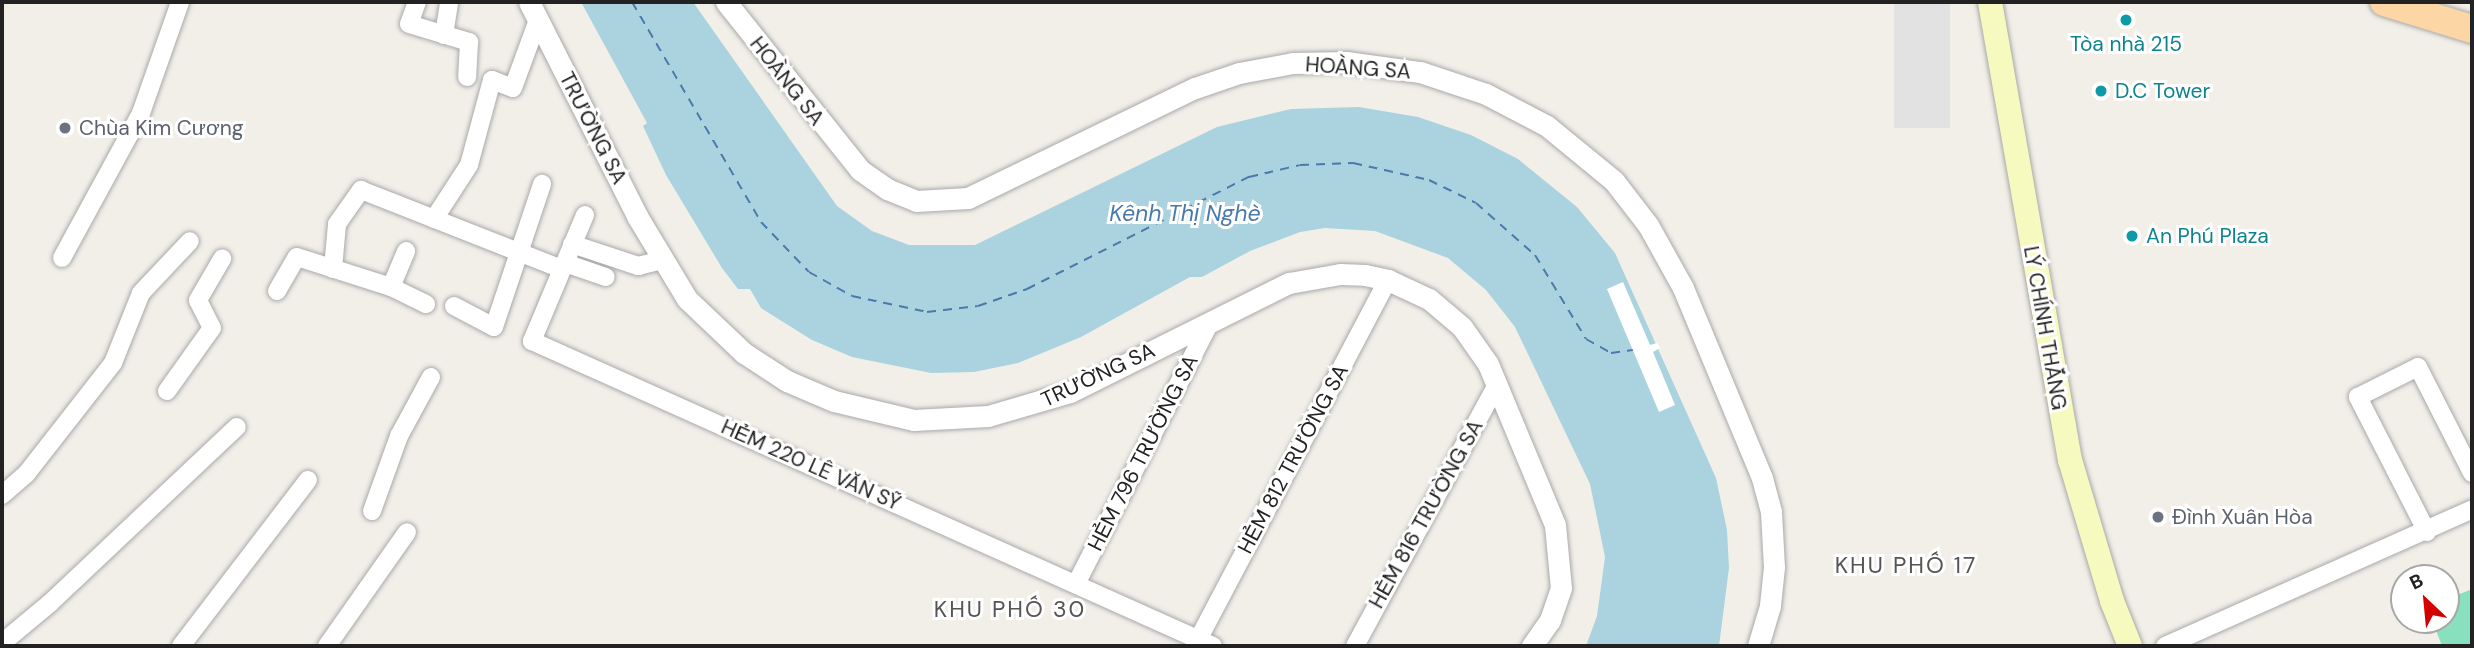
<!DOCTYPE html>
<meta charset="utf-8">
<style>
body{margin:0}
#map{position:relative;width:2474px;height:648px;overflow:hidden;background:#f2efe9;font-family:"DM Sans",sans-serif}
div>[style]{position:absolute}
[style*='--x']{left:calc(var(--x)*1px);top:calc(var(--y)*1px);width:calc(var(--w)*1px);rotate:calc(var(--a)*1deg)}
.pitch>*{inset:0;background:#88e0be}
.parking>*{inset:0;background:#e2e2e2;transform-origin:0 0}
.water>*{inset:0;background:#aad3df}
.pier>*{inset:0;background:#fff}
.ferry>*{height:2px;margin-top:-1px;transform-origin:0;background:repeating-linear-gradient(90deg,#4a7aab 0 9px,transparent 0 16px)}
.roads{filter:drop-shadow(0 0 2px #a9a9a9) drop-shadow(0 0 2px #a9a9a9)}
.minor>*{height:18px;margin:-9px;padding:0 9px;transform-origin:9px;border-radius:9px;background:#fff}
.tertiary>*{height:21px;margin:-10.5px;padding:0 10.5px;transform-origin:10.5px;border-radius:10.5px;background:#fff}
.secondary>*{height:24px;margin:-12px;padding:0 12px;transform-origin:12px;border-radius:12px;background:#f7fabf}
.primary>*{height:28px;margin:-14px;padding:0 14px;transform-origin:14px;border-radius:14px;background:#fcd6a4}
.dots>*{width:19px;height:19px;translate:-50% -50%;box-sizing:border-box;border:4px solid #fff;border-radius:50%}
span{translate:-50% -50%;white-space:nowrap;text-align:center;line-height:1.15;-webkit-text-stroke:6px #fff;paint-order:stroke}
.culture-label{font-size:21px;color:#0d838f}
.left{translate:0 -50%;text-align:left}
.street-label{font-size:21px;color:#222}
.worship-label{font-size:21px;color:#5b616d}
.water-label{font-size:23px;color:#4a7aab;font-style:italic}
.neighbourhood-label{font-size:23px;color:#555;letter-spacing:2px}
.frame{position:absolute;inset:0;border:4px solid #222;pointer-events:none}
.north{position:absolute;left:2390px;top:564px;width:70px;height:70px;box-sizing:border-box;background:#fff;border:2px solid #a7a7a7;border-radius:50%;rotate:334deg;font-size:19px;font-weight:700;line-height:28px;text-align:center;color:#222}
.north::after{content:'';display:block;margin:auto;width:24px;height:32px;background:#d40000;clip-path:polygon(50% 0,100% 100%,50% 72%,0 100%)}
</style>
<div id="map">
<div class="pitch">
<i style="clip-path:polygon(2470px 590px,2472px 646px,2442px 646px,2432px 620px,2446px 620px,2446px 599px)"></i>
</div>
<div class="parking">
<i style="left:1894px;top:2px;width:56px;height:126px"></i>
</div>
<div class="water">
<i style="clip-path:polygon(581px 2px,693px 2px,837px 206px,872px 231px,909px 245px,975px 245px,1217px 127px,1291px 109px,1359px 107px,1418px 117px,1471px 135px,1518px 159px,1577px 207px,1615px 253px,1716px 478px,1727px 530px,1729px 568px,1719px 646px,1586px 646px,1597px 616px,1605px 557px,1590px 484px,1515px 327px,1486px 290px,1448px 258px,1375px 231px,1325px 228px,1300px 232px,1250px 251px,1202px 277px,1190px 277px,1081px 337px,1018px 363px,974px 372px,931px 373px,852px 357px,812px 340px,761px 308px,750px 289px,738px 289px,722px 268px,666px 175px,643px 126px,647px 123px)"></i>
</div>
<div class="pier">
<i style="clip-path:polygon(1623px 282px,1650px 345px,1657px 343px,1660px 348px,1653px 352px,1675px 405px,1659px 412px,1607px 289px)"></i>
</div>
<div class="ferry">
<i style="--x:632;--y:2;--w:255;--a:59.6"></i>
<i style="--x:761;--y:222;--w:69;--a:46.2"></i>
<i style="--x:809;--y:272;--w:49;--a:29.2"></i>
<i style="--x:852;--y:296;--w:77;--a:12"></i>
<i style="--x:927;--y:312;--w:51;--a:-6.7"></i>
<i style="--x:978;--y:306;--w:52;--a:-19.1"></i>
<i style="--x:1027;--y:289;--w:249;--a:-26.8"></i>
<i style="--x:1249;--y:177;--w:52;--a:-13.2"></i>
<i style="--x:1300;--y:165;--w:53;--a:-2.2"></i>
<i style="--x:1353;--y:163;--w:78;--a:12.6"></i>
<i style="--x:1429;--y:180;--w:52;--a:26.1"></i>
<i style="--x:1476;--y:203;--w:79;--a:41.4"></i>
<i style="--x:1535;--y:255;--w:98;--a:58.7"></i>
<i style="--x:1586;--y:339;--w:29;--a:29"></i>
<i style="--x:1611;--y:353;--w:22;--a:-8"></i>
</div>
<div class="roads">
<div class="minor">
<i style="--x:417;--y:2;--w:23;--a:110"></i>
<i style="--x:409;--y:24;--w:63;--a:16.7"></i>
<i style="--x:469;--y:42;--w:35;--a:93"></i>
<i style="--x:444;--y:35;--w:33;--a:-81"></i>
<i style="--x:585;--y:215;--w:137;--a:112.8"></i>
<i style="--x:532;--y:341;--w:746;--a:24.13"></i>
<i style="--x:434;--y:219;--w:64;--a:-57.1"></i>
<i style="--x:469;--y:165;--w:88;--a:-74.9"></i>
<i style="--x:492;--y:80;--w:22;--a:21"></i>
<i style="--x:513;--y:88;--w:72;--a:-69.8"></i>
<i style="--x:572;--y:244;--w:70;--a:18.4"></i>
<i style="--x:638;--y:266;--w:25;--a:-14"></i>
<i style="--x:62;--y:258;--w:165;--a:-61.4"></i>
<i style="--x:141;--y:113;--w:118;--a:-70.6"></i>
<i style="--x:565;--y:263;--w:43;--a:18.9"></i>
<i style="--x:333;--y:269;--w:45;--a:-84.9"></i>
<i style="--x:337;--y:224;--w:42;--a:-54.8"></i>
<i style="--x:361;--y:190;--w:216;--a:21.5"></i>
<i style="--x:391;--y:287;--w:39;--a:-67"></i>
<i style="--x:277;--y:291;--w:39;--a:-60"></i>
<i style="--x:297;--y:257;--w:99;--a:17.7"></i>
<i style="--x:391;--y:287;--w:39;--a:26"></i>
<i style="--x:454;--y:306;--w:45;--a:27.7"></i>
<i style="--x:494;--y:327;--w:151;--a:-71.4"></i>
<i style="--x:167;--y:391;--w:77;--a:-54.5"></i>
<i style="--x:212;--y:328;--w:31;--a:-117"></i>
<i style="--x:198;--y:300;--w:48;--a:-59.7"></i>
<i style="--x:2;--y:495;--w:33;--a:-41"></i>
<i style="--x:27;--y:473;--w:140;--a:-52"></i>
<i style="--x:113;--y:363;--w:75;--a:-68.2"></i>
<i style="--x:141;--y:293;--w:71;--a:-46.7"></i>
<i style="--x:372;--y:511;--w:80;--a:-70.2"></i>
<i style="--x:399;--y:436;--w:67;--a:-61.5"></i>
<i style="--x:2427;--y:532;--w:152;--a:-117.1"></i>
<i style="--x:2358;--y:397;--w:67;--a:-26.6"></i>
<i style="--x:2418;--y:367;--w:119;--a:63"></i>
<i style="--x:1076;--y:584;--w:294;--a:-62.9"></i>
<i style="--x:1199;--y:638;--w:405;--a:-62.2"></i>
<i style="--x:2;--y:643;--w:61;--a:-39.7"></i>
<i style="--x:49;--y:604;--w:258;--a:-43.3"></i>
<i style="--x:181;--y:646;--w:209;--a:-52.6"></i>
<i style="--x:327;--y:646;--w:139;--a:-54.9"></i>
<i style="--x:1355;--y:646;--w:299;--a:-61.5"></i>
<i style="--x:2165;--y:646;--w:336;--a:-24"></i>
</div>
<div class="tertiary">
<i style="--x:529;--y:2;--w:240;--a:63.2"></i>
<i style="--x:637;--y:216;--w:97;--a:58.9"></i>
<i style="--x:687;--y:299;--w:79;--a:43.5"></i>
<i style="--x:744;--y:353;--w:51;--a:33.1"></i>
<i style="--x:787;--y:381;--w:51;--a:23.1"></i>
<i style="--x:834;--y:401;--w:82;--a:13.4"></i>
<i style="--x:914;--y:420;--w:74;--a:-3.1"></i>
<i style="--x:988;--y:416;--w:85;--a:-16.3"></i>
<i style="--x:1070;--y:392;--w:245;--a:-26.5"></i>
<i style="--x:1289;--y:283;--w:52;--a:-10"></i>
<i style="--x:1340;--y:274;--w:25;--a:2"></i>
<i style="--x:1365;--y:275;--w:24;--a:12"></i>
<i style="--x:1388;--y:280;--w:45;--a:24.9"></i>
<i style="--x:1429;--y:299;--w:43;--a:40.3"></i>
<i style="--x:1462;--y:327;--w:45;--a:54.9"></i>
<i style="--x:1488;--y:364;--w:174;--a:67.4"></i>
<i style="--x:1555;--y:525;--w:63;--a:84.6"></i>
<i style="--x:1561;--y:588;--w:34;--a:109"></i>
<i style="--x:1550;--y:620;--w:32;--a:125"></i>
<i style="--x:726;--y:2;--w:215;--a:51.4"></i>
<i style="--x:860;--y:170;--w:33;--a:35"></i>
<i style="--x:887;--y:189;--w:31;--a:22"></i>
<i style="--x:916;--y:201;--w:52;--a:-3.3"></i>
<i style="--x:968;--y:198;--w:252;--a:-25.9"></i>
<i style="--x:1195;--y:88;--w:46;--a:-18.8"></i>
<i style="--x:1239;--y:73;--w:55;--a:-10.5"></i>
<i style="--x:1293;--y:63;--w:53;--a:-1.1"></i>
<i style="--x:1346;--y:62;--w:75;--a:7.7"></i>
<i style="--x:1420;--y:72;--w:70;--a:18.4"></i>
<i style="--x:1486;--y:94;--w:69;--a:27.7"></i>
<i style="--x:1547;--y:126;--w:87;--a:39.4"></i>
<i style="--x:1614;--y:181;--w:56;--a:52.3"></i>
<i style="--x:1648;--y:225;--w:72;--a:60.9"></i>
<i style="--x:1683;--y:288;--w:206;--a:67.4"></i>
<i style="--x:1762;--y:478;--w:35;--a:75"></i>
<i style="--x:1771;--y:512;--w:55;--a:86.9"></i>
<i style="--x:1774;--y:567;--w:39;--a:96"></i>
<i style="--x:1770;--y:606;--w:42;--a:106.7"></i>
</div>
<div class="secondary">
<i style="--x:1990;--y:2;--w:465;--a:80.1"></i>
<i style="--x:2070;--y:460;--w:147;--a:73.4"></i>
<i style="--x:2112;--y:601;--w:48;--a:68.2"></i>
</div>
<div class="primary">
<i style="--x:2384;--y:2;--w:92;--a:17.1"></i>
</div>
</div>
<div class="dots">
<i style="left:2126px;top:20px;background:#0f9aa8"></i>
<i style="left:2101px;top:91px;background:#0f9aa8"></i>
<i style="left:65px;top:128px;background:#6b7280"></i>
<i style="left:2132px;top:236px;background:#0f9aa8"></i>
<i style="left:2158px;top:517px;background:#6b7280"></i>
</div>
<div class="culture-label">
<span style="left:2126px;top:44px">Tòa nhà 215</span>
<span class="left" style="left:2115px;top:91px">D.C Tower</span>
<span class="left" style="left:2146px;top:236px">An Phú Plaza</span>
</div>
<div class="street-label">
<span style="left:1358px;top:68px;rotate:4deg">HOÀNG SA</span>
<span style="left:787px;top:81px;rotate:52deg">HOÀNG SA</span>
<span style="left:593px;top:128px;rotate:63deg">TRƯỜNG SA</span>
<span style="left:2045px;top:328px;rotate:80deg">LÝ CHÍNH THẮNG</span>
<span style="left:1098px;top:375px;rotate:-25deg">TRƯỜNG SA</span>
<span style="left:1143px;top:453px;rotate:-63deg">HẺM 796 TRƯỜNG SA</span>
<span style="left:1293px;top:459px;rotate:-62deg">HẺM 812 TRƯỜNG SA</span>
<span style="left:811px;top:465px;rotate:24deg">HẺM 220 LÊ VĂN SỸ</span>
<span style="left:1426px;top:514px;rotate:-61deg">HẺM 816 TRƯỜNG SA</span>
</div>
<div class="worship-label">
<span class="left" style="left:79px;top:128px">Chùa Kim Cương</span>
<span class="left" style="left:2172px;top:517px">Đình Xuân Hòa</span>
</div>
<div class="water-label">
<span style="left:1185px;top:213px">Kênh Thị Nghè</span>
</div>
<div class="neighbourhood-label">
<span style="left:1906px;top:565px">KHU PHỐ 17</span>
<span style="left:1010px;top:609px">KHU PHỐ 30</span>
</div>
<div class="frame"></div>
<div class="north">B</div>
</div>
